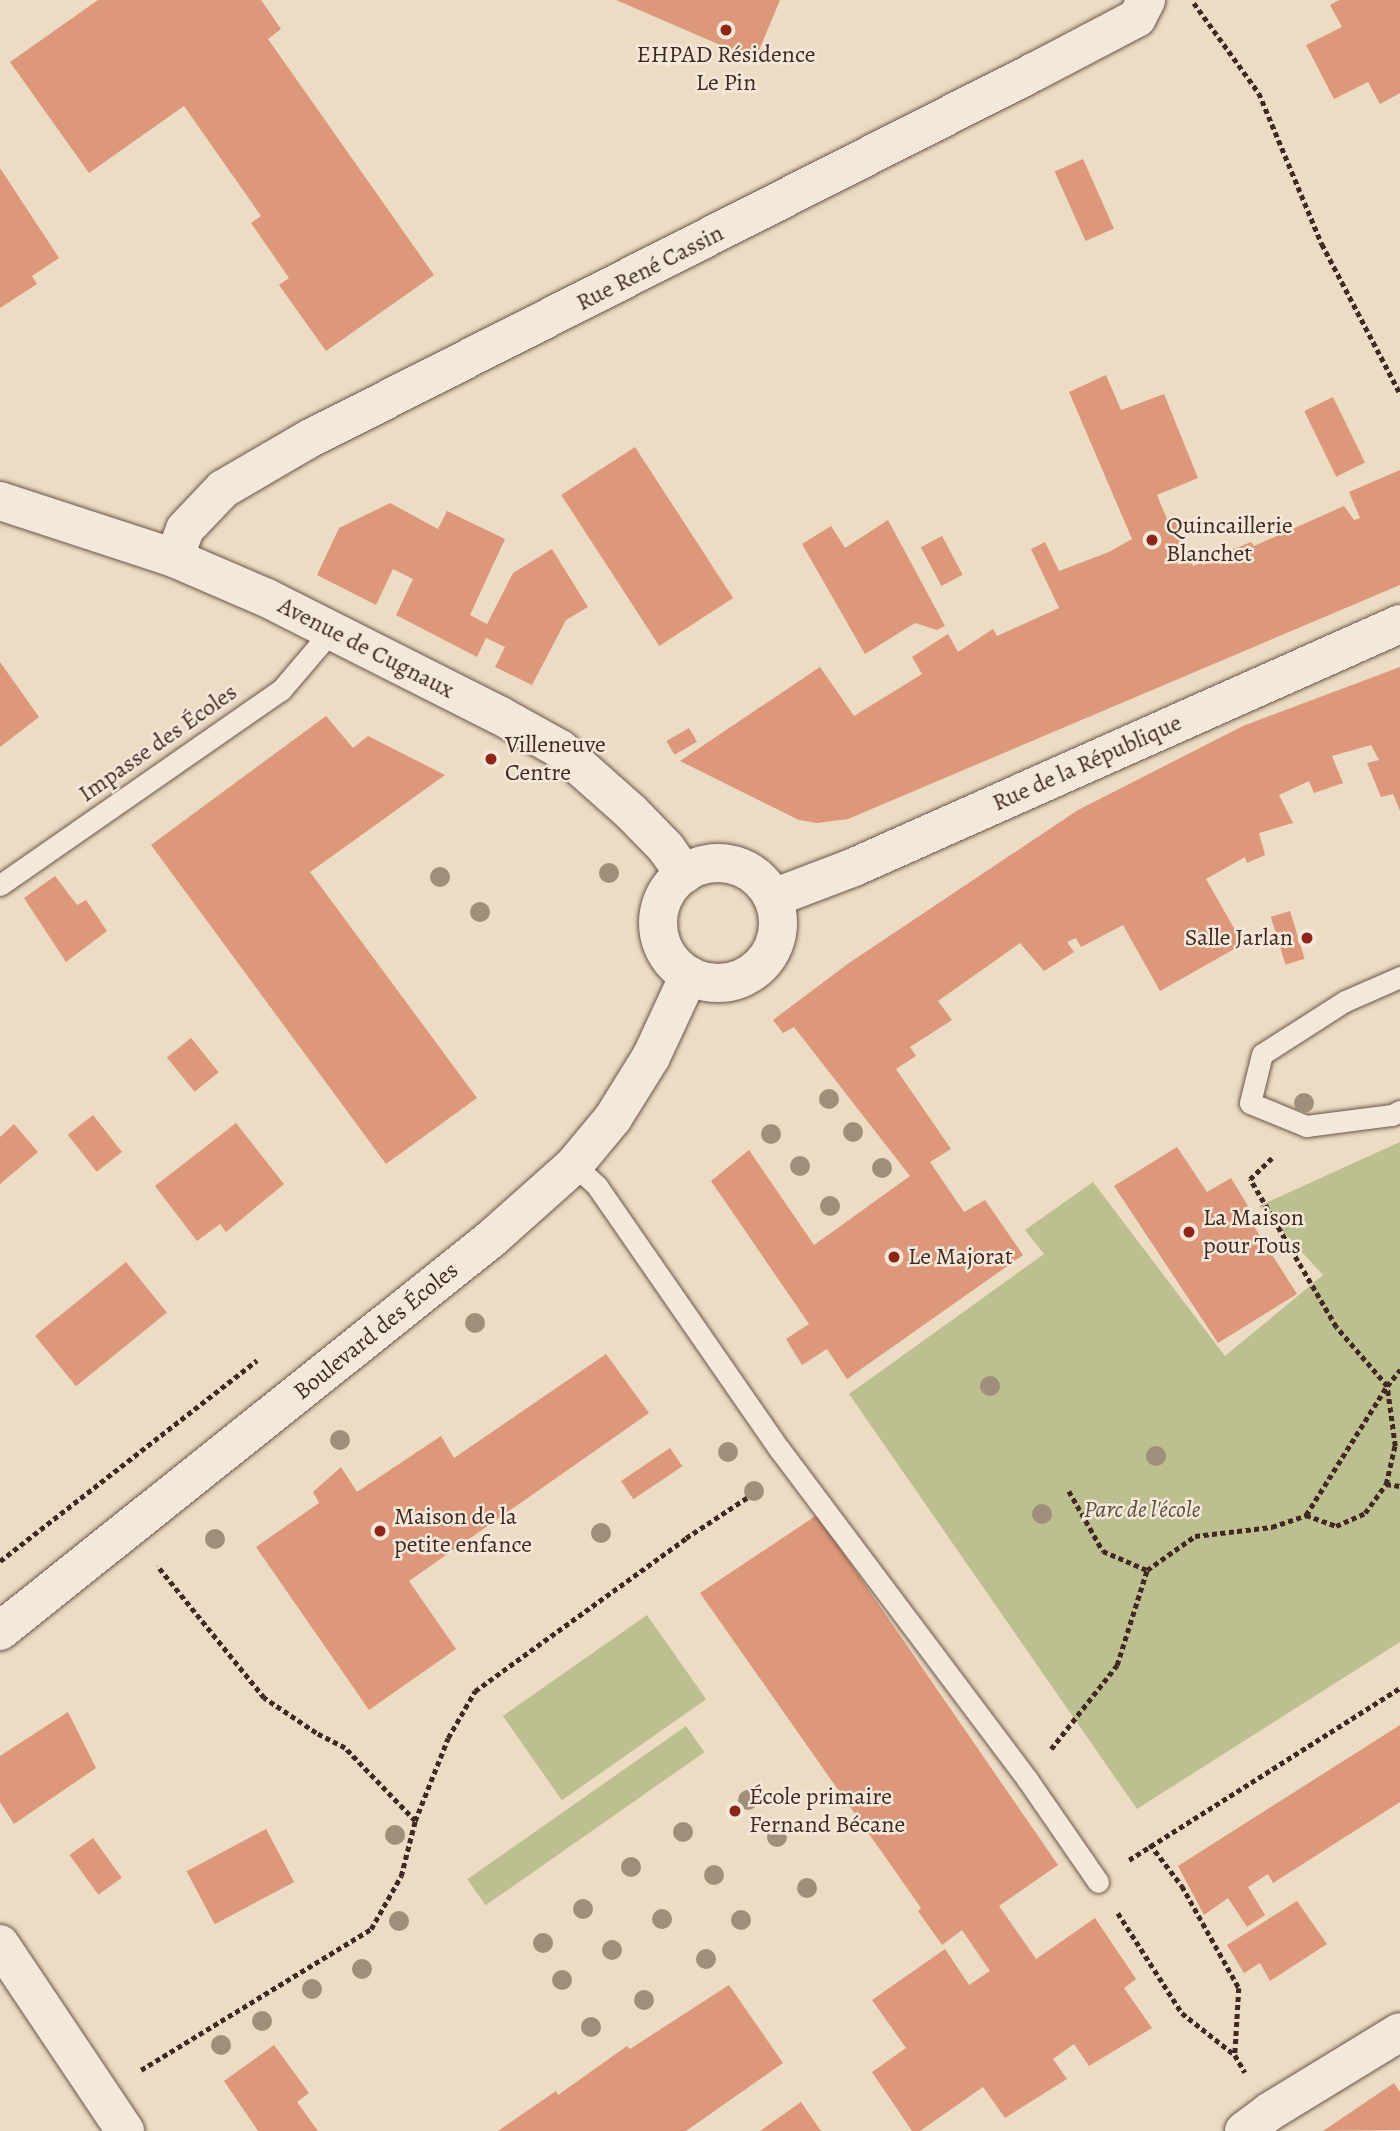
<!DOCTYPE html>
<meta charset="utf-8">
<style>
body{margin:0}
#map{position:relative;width:1400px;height:2131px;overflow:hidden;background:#ecdcc4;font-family:Alegreya,serif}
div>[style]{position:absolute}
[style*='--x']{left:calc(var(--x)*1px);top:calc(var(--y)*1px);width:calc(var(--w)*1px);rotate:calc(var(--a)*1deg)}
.green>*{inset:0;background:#bebf90;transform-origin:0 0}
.building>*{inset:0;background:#dd977a;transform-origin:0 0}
.path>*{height:4.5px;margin-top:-2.25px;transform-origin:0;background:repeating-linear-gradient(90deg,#402920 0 5px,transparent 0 8.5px)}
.roads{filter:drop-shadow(0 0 2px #6b5649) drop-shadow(0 0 2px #6b5649)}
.lane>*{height:21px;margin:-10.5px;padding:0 10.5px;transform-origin:10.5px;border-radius:10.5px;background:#f3e8d9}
.street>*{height:38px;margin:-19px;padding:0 19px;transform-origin:19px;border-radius:19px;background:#f3e8d9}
.secondary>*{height:38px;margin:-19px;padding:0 19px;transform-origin:19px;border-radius:19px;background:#f3e8d9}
.secondary>.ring{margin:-19px;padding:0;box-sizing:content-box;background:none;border:38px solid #f3e8d9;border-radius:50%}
.trees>*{width:20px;height:20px;margin:-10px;border-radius:50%;background:#9f8e79}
.dots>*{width:19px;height:19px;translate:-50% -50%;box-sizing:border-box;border:4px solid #f3e8d9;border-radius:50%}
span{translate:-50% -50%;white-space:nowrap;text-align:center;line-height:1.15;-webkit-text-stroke:5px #f3e8d9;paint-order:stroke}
.poi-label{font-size:24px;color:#402920}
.left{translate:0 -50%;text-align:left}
.right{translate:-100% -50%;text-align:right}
.street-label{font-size:24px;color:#402920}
.park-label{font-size:24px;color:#604e3c;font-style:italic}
</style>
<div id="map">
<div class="green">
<i style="clip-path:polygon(1400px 1142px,1400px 1642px,1137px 1809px,849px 1394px,1044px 1254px,1025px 1230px,1093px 1182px,1225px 1356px,1323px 1275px,1259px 1206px)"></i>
<i style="left:647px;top:1615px;width:103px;height:176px;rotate:55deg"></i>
<i style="left:686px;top:1726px;width:32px;height:267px;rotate:55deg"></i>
</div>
<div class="building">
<i style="clip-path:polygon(98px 0,261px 0,281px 29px,268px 39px,434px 275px,326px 351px,279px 285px,289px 278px,251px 223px,261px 216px,184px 106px,89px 173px,10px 62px)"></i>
<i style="clip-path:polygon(616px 0,780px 0,755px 60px)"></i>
<i style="clip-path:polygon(1339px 0,1400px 0,1400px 93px,1380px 104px,1368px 82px,1334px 99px,1306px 45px,1342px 27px,1330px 5px)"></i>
<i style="left:1083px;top:159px;width:76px;height:31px;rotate:66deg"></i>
<i style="clip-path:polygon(0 168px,59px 258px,32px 276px,37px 284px,0 308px)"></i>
<i style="clip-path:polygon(1106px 375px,1121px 410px,1164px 394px,1198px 478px,1157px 495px,1169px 524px,1175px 520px,1193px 566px,1251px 542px,1254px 546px,1344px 506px,1354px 520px,1360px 518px,1349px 492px,1400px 470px,1400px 585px,848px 819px,817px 823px,799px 820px,680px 761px,820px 667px,854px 716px,922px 674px,912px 657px,948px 634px,958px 652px,993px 629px,997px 636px,1059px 608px,1031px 549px,1045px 542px,1059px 571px,1109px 552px,1132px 539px,1069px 392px)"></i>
<i style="left:1333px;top:397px;width:73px;height:32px;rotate:64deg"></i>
<i style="left:635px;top:447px;width:180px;height:88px;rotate:57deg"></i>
<i style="clip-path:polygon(390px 503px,438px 529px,447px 511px,505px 539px,470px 615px,487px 624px,513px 573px,552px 549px,588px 607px,566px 620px,532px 685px,495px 667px,505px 647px,486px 638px,477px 657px,396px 615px,413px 579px,393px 569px,376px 605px,317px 575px,339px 528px)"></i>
<i style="clip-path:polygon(888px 520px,945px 626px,937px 630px,915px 623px,865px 654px,802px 544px,831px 526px,845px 548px)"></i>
<i style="left:942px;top:536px;width:44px;height:24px;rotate:62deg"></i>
<i style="clip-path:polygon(0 662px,39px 717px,0 747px)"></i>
<i style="clip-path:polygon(1400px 667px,1400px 811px,1393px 794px,1381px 797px,1367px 763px,1379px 760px,1371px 745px,1332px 756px,1343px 783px,1314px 793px,1309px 781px,1279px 795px,1293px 823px,1259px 833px,1265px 855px,1247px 863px,1245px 857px,1206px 879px,1243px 944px,1160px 991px,1123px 925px,1081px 947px,1076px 938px,1067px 942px,1074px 952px,1044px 971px,1020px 943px,938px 1001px,952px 1020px,910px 1047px,916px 1056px,896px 1069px,951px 1149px,930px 1162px,964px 1212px,985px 1200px,1023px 1255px,847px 1379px,827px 1349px,802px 1365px,786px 1339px,809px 1324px,711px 1181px,749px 1150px,814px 1245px,910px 1176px,794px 1027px,783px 1033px,773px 1020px,849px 963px,1078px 810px,1243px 726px)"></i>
<i style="clip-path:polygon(326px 716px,353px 748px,368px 736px,445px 775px,310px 872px,477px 1098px,386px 1164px,151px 845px)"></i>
<i style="left:689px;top:728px;width:16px;height:26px;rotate:60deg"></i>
<i style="clip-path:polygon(55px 876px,77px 905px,86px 900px,107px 931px,66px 962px,24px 898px)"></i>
<i style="left:1290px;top:911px;width:50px;height:20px;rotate:73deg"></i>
<i style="left:191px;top:1038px;width:44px;height:31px;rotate:51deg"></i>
<i style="left:93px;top:1115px;width:47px;height:32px;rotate:52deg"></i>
<i style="clip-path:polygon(236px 1123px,284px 1184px,226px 1232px,220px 1224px,197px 1241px,155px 1186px)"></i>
<i style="clip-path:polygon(14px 1124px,38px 1152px,0 1184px,0 1137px)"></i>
<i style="clip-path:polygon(1177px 1147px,1207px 1192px,1231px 1178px,1248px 1206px,1243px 1209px,1297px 1294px,1218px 1343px,1114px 1186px)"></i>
<i style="left:126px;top:1262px;width:65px;height:117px;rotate:51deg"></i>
<i style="clip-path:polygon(606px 1354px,649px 1413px,409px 1581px,456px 1649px,369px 1710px,256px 1547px,319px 1503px,313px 1492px,341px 1467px,357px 1492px,441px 1436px,454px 1458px)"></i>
<i style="left:670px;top:1448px;width:22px;height:59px;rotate:56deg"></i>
<i style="clip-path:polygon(817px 1515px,1058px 1865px,999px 1906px,1036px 1959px,1095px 1918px,1136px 1979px,1124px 1988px,1152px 2028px,1089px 2066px,1074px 2044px,1053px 2059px,1067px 2079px,1005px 2118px,983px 2087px,920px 2131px,912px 2131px,872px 2072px,906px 2048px,872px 2000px,945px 1949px,969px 1985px,990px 1971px,962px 1930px,942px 1945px,918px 1911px,921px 1908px,700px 1593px)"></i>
<i style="clip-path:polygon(68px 1712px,96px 1768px,14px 1824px,0 1802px,0 1756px)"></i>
<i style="clip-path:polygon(1400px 1725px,1400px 1802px,1273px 1883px,1268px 1874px,1248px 1887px,1265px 1915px,1247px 1927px,1228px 1898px,1204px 1915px,1178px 1866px)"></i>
<i style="left:266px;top:1829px;width:60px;height:90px;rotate:62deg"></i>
<i style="left:93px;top:1838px;width:49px;height:29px;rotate:54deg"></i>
<i style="clip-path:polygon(1297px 1901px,1327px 1944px,1270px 1981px,1260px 1963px,1244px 1973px,1227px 1945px)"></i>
<i style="clip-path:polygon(729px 1985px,783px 2063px,686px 2131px,498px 2131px,556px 2091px,558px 2095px,627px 2046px,630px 2049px)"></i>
<i style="clip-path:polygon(274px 2045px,309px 2093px,297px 2102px,318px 2131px,258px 2131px,224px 2081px)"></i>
<i style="clip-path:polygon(1394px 2083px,1400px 2092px,1400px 2130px,1323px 2131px)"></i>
<i style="clip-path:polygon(801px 2102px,821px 2131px,760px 2131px)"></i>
</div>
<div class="path">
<i style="--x:1194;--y:3;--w:111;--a:54.2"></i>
<i style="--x:1259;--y:93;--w:164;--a:67.4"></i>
<i style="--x:1322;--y:244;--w:168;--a:62.4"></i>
<i style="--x:1386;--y:1484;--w:14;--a:8"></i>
<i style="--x:1069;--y:1491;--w:69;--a:60.5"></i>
<i style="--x:1103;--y:1551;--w:48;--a:23.4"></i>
<i style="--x:1306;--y:1515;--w:32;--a:20"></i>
<i style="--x:1336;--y:1526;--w:32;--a:-24"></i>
<i style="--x:1365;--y:1513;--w:36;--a:-54"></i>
<i style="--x:1386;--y:1484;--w:39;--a:-77"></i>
<i style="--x:1395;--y:1446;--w:61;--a:-97.6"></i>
<i style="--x:1387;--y:1386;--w:21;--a:-51"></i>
<i style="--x:0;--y:1561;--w:326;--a:-38"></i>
<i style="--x:1051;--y:1749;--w:107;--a:-51.8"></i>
<i style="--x:1117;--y:1665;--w:100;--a:-72.5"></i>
<i style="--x:1147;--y:1570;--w:59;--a:-35.3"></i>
<i style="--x:1195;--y:1536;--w:78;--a:-6.7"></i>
<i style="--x:1272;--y:1527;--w:36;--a:-19"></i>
<i style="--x:1306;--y:1515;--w:152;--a:-57.9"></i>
<i style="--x:1387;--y:1386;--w:78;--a:-130.8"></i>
<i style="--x:1336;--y:1327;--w:171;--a:-120.2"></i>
<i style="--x:1250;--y:1179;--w:33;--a:-44"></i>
<i style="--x:415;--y:1821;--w:89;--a:-68.3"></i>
<i style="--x:448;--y:1738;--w:54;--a:-60.1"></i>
<i style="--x:475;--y:1691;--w:261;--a:-35.9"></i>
<i style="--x:686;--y:1538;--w:89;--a:-33.5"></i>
<i style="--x:1150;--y:1844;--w:53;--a:52.7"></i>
<i style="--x:1182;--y:1886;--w:117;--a:60.8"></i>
<i style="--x:1239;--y:1988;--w:67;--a:93.4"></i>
<i style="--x:1235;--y:2055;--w:20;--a:60"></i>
<i style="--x:1129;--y:1860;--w:321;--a:-32.4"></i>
<i style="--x:1118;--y:1913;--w:119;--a:57.4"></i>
<i style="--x:1182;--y:2013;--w:68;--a:38.4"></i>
<i style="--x:141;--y:2070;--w:270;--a:-31.5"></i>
<i style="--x:371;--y:1929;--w:61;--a:-60.5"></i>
<i style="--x:401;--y:1876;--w:57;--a:-75.7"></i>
<i style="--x:415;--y:1821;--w:101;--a:-133.8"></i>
<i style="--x:345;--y:1748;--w:33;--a:-153"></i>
<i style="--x:316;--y:1733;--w:63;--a:-146.1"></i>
<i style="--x:264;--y:1698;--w:170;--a:-129"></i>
</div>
<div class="roads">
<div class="lane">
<i style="--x:0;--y:885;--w:342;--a:-34.8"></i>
<i style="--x:281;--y:690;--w:79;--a:-49.6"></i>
<i style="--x:1400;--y:977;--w:60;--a:156.4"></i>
<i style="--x:1345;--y:1001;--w:98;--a:147.4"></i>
<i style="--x:1262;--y:1054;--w:50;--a:103.8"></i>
<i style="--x:1250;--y:1103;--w:61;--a:22.3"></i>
<i style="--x:1306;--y:1126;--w:87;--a:-7.3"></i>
<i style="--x:1392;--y:1115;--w:9;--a:-27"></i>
<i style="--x:574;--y:1165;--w:31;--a:42"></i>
<i style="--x:597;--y:1186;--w:321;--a:55.3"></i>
<i style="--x:780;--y:1450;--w:411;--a:53.1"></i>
<i style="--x:1027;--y:1779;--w:125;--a:55.4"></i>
</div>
<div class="street">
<i style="--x:174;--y:558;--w:31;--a:-69"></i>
<i style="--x:185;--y:529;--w:55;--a:-46.5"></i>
<i style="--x:223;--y:489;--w:99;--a:-30.2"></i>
<i style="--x:309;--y:439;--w:813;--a:-26.85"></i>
<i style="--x:1034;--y:72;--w:116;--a:-27.7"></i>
<i style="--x:1137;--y:18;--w:20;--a:-63"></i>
<i style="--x:0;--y:1944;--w:225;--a:56.2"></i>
<i style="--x:1244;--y:2131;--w:31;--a:-37"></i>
<i style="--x:1269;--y:2112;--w:153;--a:-31.4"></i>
</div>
<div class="secondary">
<i style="--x:0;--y:501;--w:183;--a:18.1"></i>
<i style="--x:174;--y:558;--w:101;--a:23.3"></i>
<i style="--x:267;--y:598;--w:260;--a:26.8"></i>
<i style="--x:499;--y:715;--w:70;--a:29.1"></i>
<i style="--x:560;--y:749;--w:95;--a:41.6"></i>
<i style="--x:631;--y:812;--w:50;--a:45.8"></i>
<i style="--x:666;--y:848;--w:32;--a:55"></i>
<i class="ring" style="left:658px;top:863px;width:82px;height:82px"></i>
<i style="--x:773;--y:898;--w:85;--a:-20.8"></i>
<i style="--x:852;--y:868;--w:600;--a:-24"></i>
<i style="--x:0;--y:1631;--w:628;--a:-38.6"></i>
<i style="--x:491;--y:1239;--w:111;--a:-41.7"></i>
<i style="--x:574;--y:1165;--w:61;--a:-50.3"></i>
<i style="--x:613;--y:1118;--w:72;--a:-58.1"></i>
<i style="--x:651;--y:1057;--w:90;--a:-65.1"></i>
</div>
</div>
<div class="trees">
<i style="left:609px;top:873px"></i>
<i style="left:440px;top:877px"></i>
<i style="left:480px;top:912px"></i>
<i style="left:829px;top:1099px"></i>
<i style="left:1304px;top:1103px"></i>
<i style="left:853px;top:1132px"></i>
<i style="left:771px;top:1134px"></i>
<i style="left:800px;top:1166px"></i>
<i style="left:882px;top:1168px"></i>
<i style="left:830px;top:1206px"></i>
<i style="left:475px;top:1323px"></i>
<i style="left:990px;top:1386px"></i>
<i style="left:340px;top:1440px"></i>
<i style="left:728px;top:1452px"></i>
<i style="left:1156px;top:1456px"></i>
<i style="left:754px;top:1491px"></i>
<i style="left:1042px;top:1514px"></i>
<i style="left:601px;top:1533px"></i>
<i style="left:215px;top:1539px"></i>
<i style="left:748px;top:1800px"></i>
<i style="left:683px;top:1832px"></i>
<i style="left:395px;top:1835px"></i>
<i style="left:777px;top:1837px"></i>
<i style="left:631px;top:1867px"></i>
<i style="left:714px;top:1875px"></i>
<i style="left:807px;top:1888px"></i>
<i style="left:583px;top:1909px"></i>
<i style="left:662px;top:1919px"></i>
<i style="left:741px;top:1920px"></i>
<i style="left:399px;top:1921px"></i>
<i style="left:543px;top:1943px"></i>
<i style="left:612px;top:1950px"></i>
<i style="left:706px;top:1959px"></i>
<i style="left:362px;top:1969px"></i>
<i style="left:562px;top:1980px"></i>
<i style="left:312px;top:1989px"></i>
<i style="left:644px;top:2000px"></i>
<i style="left:262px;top:2021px"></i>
<i style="left:591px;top:2027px"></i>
<i style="left:221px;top:2045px"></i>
</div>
<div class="dots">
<i style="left:726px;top:30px;background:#8f2418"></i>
<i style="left:1152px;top:540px;background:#8f2418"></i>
<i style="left:491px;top:759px;background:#8f2418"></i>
<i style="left:1307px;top:938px;background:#8f2418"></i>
<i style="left:1189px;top:1232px;background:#8f2418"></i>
<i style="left:894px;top:1257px;background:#8f2418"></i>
<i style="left:380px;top:1531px;background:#8f2418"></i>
<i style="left:735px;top:1811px;background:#8f2418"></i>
</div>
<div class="poi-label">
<span style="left:726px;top:69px">EHPAD Résidence<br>Le Pin</span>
<span class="left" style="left:1166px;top:540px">Quincaillerie<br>Blanchet</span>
<span class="left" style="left:505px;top:759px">Villeneuve<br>Centre</span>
<span class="right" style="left:1293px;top:938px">Salle Jarlan</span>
<span class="left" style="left:1203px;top:1232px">La Maison<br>pour Tous</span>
<span class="left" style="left:908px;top:1257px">Le Majorat</span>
<span class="left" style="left:394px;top:1531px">Maison de la<br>petite enfance</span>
<span class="left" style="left:749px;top:1811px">École primaire<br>Fernand Bécane</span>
</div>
<div class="street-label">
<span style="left:650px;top:268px;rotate:-27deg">Rue René Cassin</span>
<span style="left:366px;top:648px;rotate:27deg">Avenue de Cugnaux</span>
<span style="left:158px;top:743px;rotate:-35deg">Impasse des Écoles</span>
<span style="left:1087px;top:763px;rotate:-24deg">Rue de la République</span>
<span style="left:376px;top:1331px;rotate:-39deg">Boulevard des Écoles</span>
</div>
<div class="park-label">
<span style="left:1142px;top:1510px">Parc de l'école</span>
</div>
</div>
